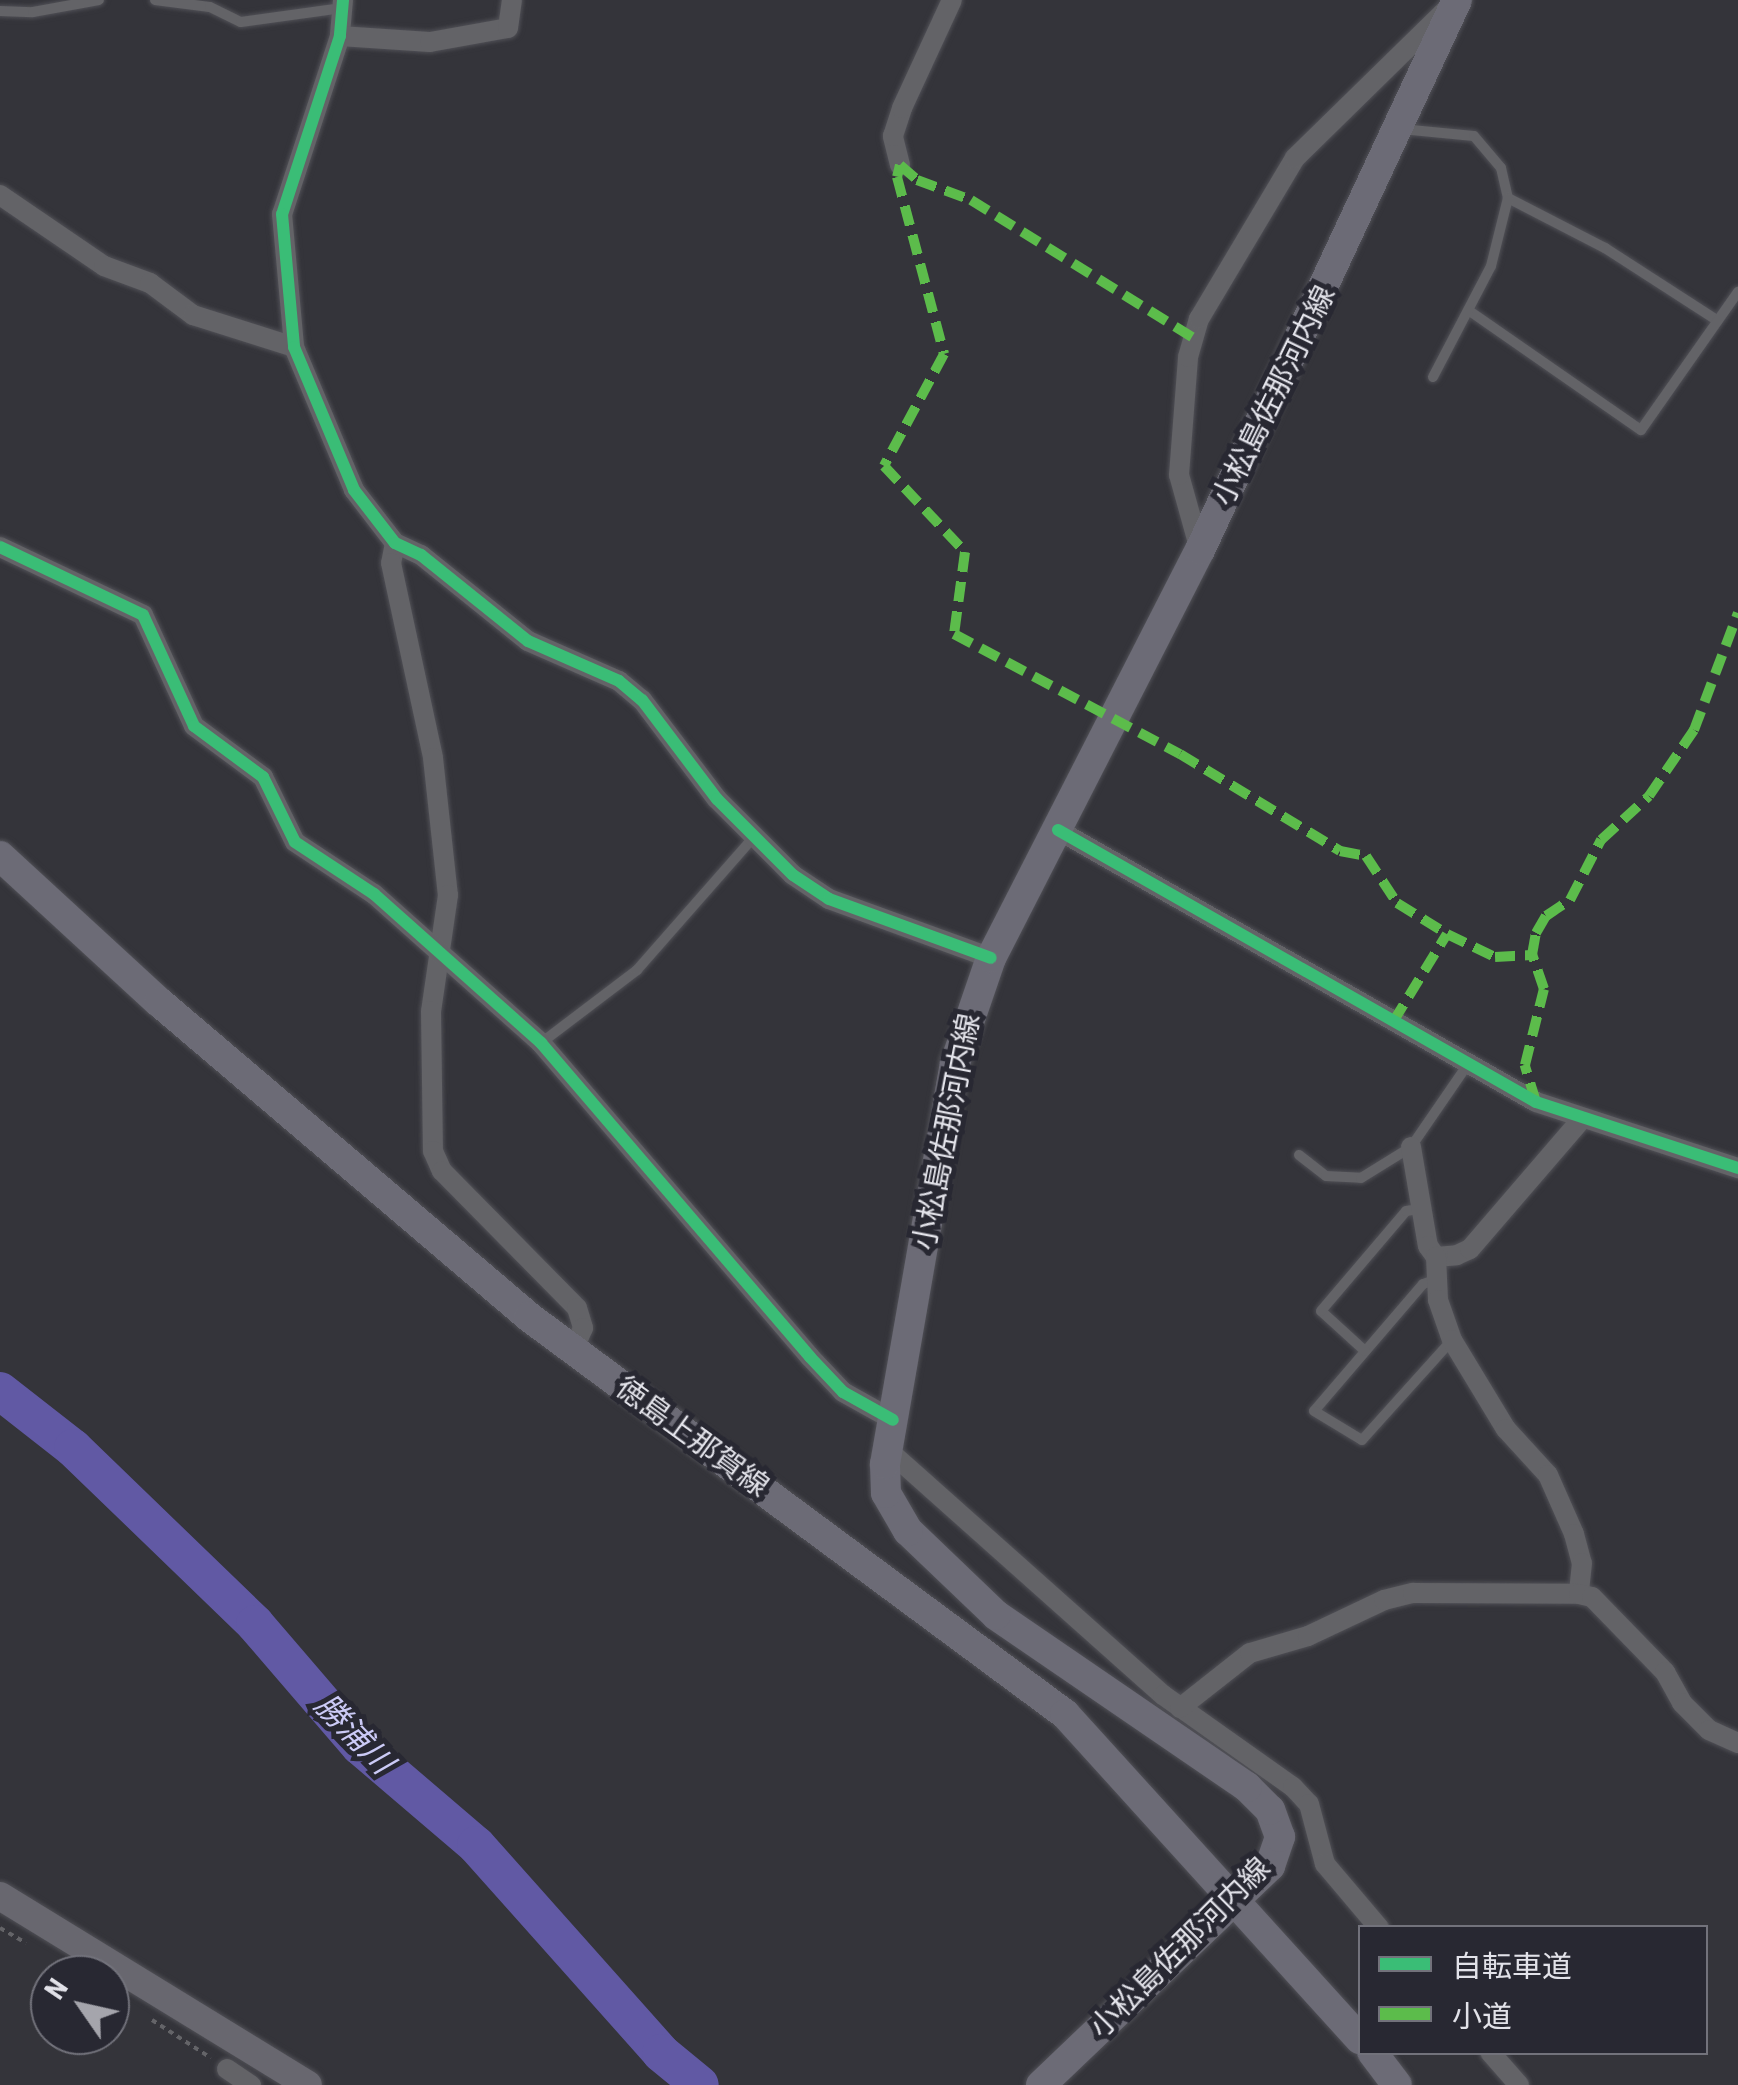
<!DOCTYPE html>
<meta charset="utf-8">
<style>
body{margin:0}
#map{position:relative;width:1738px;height:2085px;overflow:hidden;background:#34343a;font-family:"Roboto Condensed","Noto Sans JP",sans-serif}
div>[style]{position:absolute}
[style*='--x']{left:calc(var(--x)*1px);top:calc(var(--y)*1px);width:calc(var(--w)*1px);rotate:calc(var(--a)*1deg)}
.river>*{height:38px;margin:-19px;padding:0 19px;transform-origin:19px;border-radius:19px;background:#6159a4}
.path>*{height:4px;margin-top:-2px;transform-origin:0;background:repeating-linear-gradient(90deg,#646468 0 5px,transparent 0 10px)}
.roads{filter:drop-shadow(0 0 2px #505056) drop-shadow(0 0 2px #505056)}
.lane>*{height:10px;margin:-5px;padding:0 5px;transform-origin:5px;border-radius:5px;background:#636367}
.street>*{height:20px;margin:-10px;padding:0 10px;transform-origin:10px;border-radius:10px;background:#636367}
.secondary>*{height:28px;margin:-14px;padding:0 14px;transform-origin:14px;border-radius:14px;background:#68676f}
.primary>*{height:30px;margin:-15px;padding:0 15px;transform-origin:15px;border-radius:15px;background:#6c6b76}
.quiet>*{height:10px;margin-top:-5px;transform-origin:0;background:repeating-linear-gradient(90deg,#5cbc4b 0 20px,transparent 0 30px)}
.cycleway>*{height:12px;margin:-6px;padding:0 6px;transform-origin:6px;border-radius:6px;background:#3abd76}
span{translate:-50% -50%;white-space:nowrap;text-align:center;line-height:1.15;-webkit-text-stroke:10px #282832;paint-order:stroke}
.street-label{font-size:30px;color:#e2e2e9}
.water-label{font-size:32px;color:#cbcaf6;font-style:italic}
.legend{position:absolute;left:1358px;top:1925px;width:350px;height:130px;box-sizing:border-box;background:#282832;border:2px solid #72727b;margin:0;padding:12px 18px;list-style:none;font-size:30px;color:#e2e2e9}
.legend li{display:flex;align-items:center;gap:20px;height:50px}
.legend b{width:50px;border:2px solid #72727b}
.north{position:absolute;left:30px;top:1955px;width:100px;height:100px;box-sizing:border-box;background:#282832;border:2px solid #72727b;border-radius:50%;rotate:304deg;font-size:28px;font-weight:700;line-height:40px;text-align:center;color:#e2e2e9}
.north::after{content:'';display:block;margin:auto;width:35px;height:45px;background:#a5a5ac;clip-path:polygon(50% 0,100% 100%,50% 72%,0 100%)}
</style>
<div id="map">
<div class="river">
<i style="--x:0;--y:1391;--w:93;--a:38"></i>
<i style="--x:73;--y:1448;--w:253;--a:44"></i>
<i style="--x:255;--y:1624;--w:161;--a:49.3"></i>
<i style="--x:360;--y:1746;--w:153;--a:40.5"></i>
<i style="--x:476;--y:1845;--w:278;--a:48.3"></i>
<i style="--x:661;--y:2053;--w:50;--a:39.4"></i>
</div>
<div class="path">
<i style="--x:0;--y:1928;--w:30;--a:30"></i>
<i style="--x:152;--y:2020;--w:70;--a:32.8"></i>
</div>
<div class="roads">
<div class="lane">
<i style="--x:155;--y:0;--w:55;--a:7.3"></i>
<i style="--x:210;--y:7;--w:34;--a:26"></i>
<i style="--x:241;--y:22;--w:102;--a:-7.9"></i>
<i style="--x:0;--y:11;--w:33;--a:2"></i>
<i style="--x:33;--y:12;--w:67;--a:-10.3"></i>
<i style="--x:1401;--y:129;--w:73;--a:5.5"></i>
<i style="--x:1474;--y:136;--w:42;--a:49.8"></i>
<i style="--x:1501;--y:168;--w:31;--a:77"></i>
<i style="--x:1508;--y:198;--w:109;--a:27.3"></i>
<i style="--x:1605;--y:248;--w:131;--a:32.8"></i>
<i style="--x:1471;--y:312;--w:207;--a:34.8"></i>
<i style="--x:1641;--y:430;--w:169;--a:-54.9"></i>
<i style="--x:1433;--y:377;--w:125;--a:-62.4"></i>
<i style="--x:1491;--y:266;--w:70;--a:-76"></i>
<i style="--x:541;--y:1043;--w:121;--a:-37.2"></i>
<i style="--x:637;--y:970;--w:174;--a:-48.7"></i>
<i style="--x:1299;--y:1155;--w:34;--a:38"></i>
<i style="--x:1326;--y:1176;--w:35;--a:3"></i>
<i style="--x:1361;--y:1178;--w:59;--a:-31.8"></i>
<i style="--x:1411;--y:1147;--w:101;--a:-55.5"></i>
<i style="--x:1437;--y:1279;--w:15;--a:160"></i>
<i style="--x:1423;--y:1284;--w:167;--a:130.6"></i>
<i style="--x:1314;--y:1411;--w:56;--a:31.1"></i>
<i style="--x:1362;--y:1440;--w:133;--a:-48"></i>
<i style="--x:1365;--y:1351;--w:59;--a:-137.7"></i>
<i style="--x:1321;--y:1311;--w:131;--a:-49.6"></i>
<i style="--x:1406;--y:1211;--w:13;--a:-9"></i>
</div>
<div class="street">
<i style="--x:343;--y:0;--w:36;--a:95"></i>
<i style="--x:340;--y:36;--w:187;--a:108"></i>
<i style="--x:282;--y:214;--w:134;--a:84.8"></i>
<i style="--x:294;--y:347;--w:155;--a:67.2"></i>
<i style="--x:354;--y:490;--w:67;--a:52.3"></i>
<i style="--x:395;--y:543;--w:29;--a:25"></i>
<i style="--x:421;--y:555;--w:137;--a:38.8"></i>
<i style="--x:528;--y:641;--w:99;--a:23.7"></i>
<i style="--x:619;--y:681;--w:30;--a:40"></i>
<i style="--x:642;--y:700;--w:124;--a:52.9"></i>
<i style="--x:717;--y:799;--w:107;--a:45"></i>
<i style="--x:793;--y:875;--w:43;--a:33.7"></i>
<i style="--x:829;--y:899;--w:172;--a:20"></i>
<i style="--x:340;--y:36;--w:90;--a:3.8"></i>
<i style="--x:430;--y:42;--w:79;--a:-10.2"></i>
<i style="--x:508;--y:28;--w:28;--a:-82"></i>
<i style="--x:900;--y:165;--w:30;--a:-104"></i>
<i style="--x:893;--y:136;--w:29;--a:-72"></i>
<i style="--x:902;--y:108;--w:119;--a:-65.2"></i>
<i style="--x:0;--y:195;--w:126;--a:34.3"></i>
<i style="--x:104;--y:266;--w:49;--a:20.3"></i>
<i style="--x:150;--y:283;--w:54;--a:36.7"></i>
<i style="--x:193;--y:315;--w:106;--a:17.6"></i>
<i style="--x:395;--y:543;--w:20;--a:101"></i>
<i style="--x:391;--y:563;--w:199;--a:77.8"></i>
<i style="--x:433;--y:758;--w:138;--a:83.8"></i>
<i style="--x:448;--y:895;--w:117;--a:98.3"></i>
<i style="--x:431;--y:1011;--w:140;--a:89.2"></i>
<i style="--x:433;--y:1151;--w:22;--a:66"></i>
<i style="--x:442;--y:1171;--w:192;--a:45.4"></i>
<i style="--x:577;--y:1308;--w:21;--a:73"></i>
<i style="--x:583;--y:1328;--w:24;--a:114"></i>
<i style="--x:0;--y:547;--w:158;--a:25.4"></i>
<i style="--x:143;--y:615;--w:122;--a:65.3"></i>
<i style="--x:194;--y:726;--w:86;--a:36.5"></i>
<i style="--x:263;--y:777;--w:72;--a:63.8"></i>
<i style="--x:295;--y:842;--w:95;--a:33.4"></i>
<i style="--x:374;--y:894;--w:224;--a:41.7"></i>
<i style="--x:541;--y:1043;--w:413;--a:49.4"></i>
<i style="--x:810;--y:1357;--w:48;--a:46.7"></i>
<i style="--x:843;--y:1392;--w:57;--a:29.2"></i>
<i style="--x:1200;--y:550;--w:78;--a:-105.6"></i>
<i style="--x:1179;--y:475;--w:118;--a:-85.6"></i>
<i style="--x:1188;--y:357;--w:40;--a:-74"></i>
<i style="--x:1199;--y:319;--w:187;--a:-59.2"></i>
<i style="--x:1295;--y:158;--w:213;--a:-44.4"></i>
<i style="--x:1058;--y:830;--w:550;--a:29.64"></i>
<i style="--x:1536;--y:1102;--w:213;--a:18.1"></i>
<i style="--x:1411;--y:1147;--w:100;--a:80.3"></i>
<i style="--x:1428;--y:1246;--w:14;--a:54"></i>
<i style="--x:1436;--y:1257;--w:21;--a:-5"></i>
<i style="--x:1457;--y:1255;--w:14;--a:-25"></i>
<i style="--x:1470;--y:1249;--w:169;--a:-49.3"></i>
<i style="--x:1436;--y:1257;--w:43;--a:87.3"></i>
<i style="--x:1438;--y:1300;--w:42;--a:70.7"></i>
<i style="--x:1452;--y:1340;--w:104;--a:58.8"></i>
<i style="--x:1506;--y:1429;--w:62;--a:47.6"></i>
<i style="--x:1548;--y:1475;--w:64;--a:66.2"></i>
<i style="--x:1574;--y:1534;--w:30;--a:75"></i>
<i style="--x:1582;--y:1563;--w:31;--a:96"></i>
<i style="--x:888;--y:1450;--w:368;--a:41.7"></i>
<i style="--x:1163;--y:1695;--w:159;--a:35.3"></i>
<i style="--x:1293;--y:1787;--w:23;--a:47"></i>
<i style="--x:1309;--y:1804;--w:62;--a:75.1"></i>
<i style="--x:1325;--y:1864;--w:84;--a:49.8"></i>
<i style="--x:1180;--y:1708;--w:89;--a:-38.2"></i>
<i style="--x:1250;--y:1653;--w:60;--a:-16.3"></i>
<i style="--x:1308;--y:1636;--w:84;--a:-25.3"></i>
<i style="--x:1384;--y:1600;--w:30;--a:-14"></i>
<i style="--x:1413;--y:1593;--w:166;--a:0.3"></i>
<i style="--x:1579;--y:1594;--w:13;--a:13"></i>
<i style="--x:1592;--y:1597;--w:105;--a:45.8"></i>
<i style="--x:1665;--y:1672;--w:35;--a:61"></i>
<i style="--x:1682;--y:1703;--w:38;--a:45"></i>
<i style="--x:1709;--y:1730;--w:32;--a:24"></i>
<i style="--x:1490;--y:2052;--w:44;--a:48.7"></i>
<i style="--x:227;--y:2069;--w:29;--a:34"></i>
</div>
<div class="secondary">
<i style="--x:0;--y:1896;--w:361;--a:31.5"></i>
</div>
<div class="primary">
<i style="--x:0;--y:856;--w:216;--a:42.6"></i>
<i style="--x:159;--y:1002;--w:486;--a:40.4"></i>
<i style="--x:529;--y:1317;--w:667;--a:36.53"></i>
<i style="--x:1065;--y:1714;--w:439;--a:47.8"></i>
<i style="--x:1372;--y:2052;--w:41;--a:52.9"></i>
<i style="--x:1041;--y:2085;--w:317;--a:-43.7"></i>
<i style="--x:1270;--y:1866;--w:31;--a:-71"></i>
<i style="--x:1280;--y:1837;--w:29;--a:-110"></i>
<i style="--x:1270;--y:1810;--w:33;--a:-135"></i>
<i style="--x:1247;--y:1787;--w:304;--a:-145.6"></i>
<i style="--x:996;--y:1615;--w:122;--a:-136.3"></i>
<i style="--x:908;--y:1531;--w:44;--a:-120.1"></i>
<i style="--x:886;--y:1493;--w:29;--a:-92"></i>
<i style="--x:885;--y:1464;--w:407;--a:-80.1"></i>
<i style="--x:955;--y:1063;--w:111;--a:-71.1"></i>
<i style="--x:991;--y:958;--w:458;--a:-62.9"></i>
<i style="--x:1200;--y:550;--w:607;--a:-64.95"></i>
</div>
</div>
<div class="quiet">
<i style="--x:900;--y:165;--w:12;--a:104"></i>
<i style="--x:897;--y:177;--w:183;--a:75.1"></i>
<i style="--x:944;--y:354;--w:127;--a:118.2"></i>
<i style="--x:884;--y:466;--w:118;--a:46.7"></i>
<i style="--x:965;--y:552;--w:83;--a:97.6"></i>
<i style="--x:954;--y:634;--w:256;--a:28"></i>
<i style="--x:1180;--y:754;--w:187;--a:31.2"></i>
<i style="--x:1340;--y:851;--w:26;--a:11"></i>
<i style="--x:1366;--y:856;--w:56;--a:56.6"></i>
<i style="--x:1397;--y:903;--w:59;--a:31.8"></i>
<i style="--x:900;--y:165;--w:23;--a:41"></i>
<i style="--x:917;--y:180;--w:58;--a:20.3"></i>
<i style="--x:971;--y:200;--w:260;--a:31.8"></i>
<i style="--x:1393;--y:1022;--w:103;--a:-58.5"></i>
<i style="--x:1447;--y:934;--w:53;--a:25.6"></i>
<i style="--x:1495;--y:957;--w:37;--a:-3"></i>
<i style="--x:1536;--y:1102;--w:39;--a:-107"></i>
<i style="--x:1525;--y:1065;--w:78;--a:-76"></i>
<i style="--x:1544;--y:989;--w:36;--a:-109"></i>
<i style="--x:1532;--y:955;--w:22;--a:-80"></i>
<i style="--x:1536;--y:933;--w:20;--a:-60"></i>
<i style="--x:1546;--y:916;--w:29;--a:-34"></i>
<i style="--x:1570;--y:900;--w:68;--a:-62.7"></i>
<i style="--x:1601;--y:840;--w:65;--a:-42.5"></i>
<i style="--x:1649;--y:796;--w:80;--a:-55.7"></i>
<i style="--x:1694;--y:730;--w:125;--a:-69.4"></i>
</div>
<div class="cycleway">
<i style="--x:343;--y:0;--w:36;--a:95"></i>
<i style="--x:340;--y:36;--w:187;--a:108"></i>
<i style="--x:282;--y:214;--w:134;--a:84.8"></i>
<i style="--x:294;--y:347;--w:155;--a:67.2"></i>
<i style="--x:354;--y:490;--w:67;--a:52.3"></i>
<i style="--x:395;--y:543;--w:29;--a:25"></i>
<i style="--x:421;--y:555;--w:137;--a:38.8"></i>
<i style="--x:528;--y:641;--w:99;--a:23.7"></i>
<i style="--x:619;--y:681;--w:30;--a:40"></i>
<i style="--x:642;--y:700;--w:124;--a:52.9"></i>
<i style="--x:717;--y:799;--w:107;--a:45"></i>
<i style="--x:793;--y:875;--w:43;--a:33.7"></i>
<i style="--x:829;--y:899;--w:172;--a:20"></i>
<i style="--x:0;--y:547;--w:158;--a:25.4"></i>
<i style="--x:143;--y:615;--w:122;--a:65.3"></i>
<i style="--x:194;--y:726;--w:86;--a:36.5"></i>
<i style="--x:263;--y:777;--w:72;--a:63.8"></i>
<i style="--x:295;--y:842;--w:95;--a:33.4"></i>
<i style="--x:374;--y:894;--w:224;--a:41.7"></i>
<i style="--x:541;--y:1043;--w:413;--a:49.4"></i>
<i style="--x:810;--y:1357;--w:48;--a:46.7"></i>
<i style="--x:843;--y:1392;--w:57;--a:29.2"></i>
<i style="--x:1058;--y:830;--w:550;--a:29.64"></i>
<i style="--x:1536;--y:1102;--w:213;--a:18.1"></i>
</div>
<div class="street-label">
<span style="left:1274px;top:396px;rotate:-64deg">小松島佐那河内線</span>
<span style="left:947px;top:1132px;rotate:-79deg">小松島佐那河内線</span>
<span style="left:692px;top:1437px;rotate:36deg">徳島上那賀線</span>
<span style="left:1180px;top:1948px;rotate:-45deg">小松島佐那河内線</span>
</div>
<div class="water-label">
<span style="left:354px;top:1734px;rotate:46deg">勝浦川</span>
</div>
<ul class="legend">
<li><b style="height:12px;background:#3abd76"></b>自転車道</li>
<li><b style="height:12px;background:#5cbc4b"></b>小道</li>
</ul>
<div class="north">N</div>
</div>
